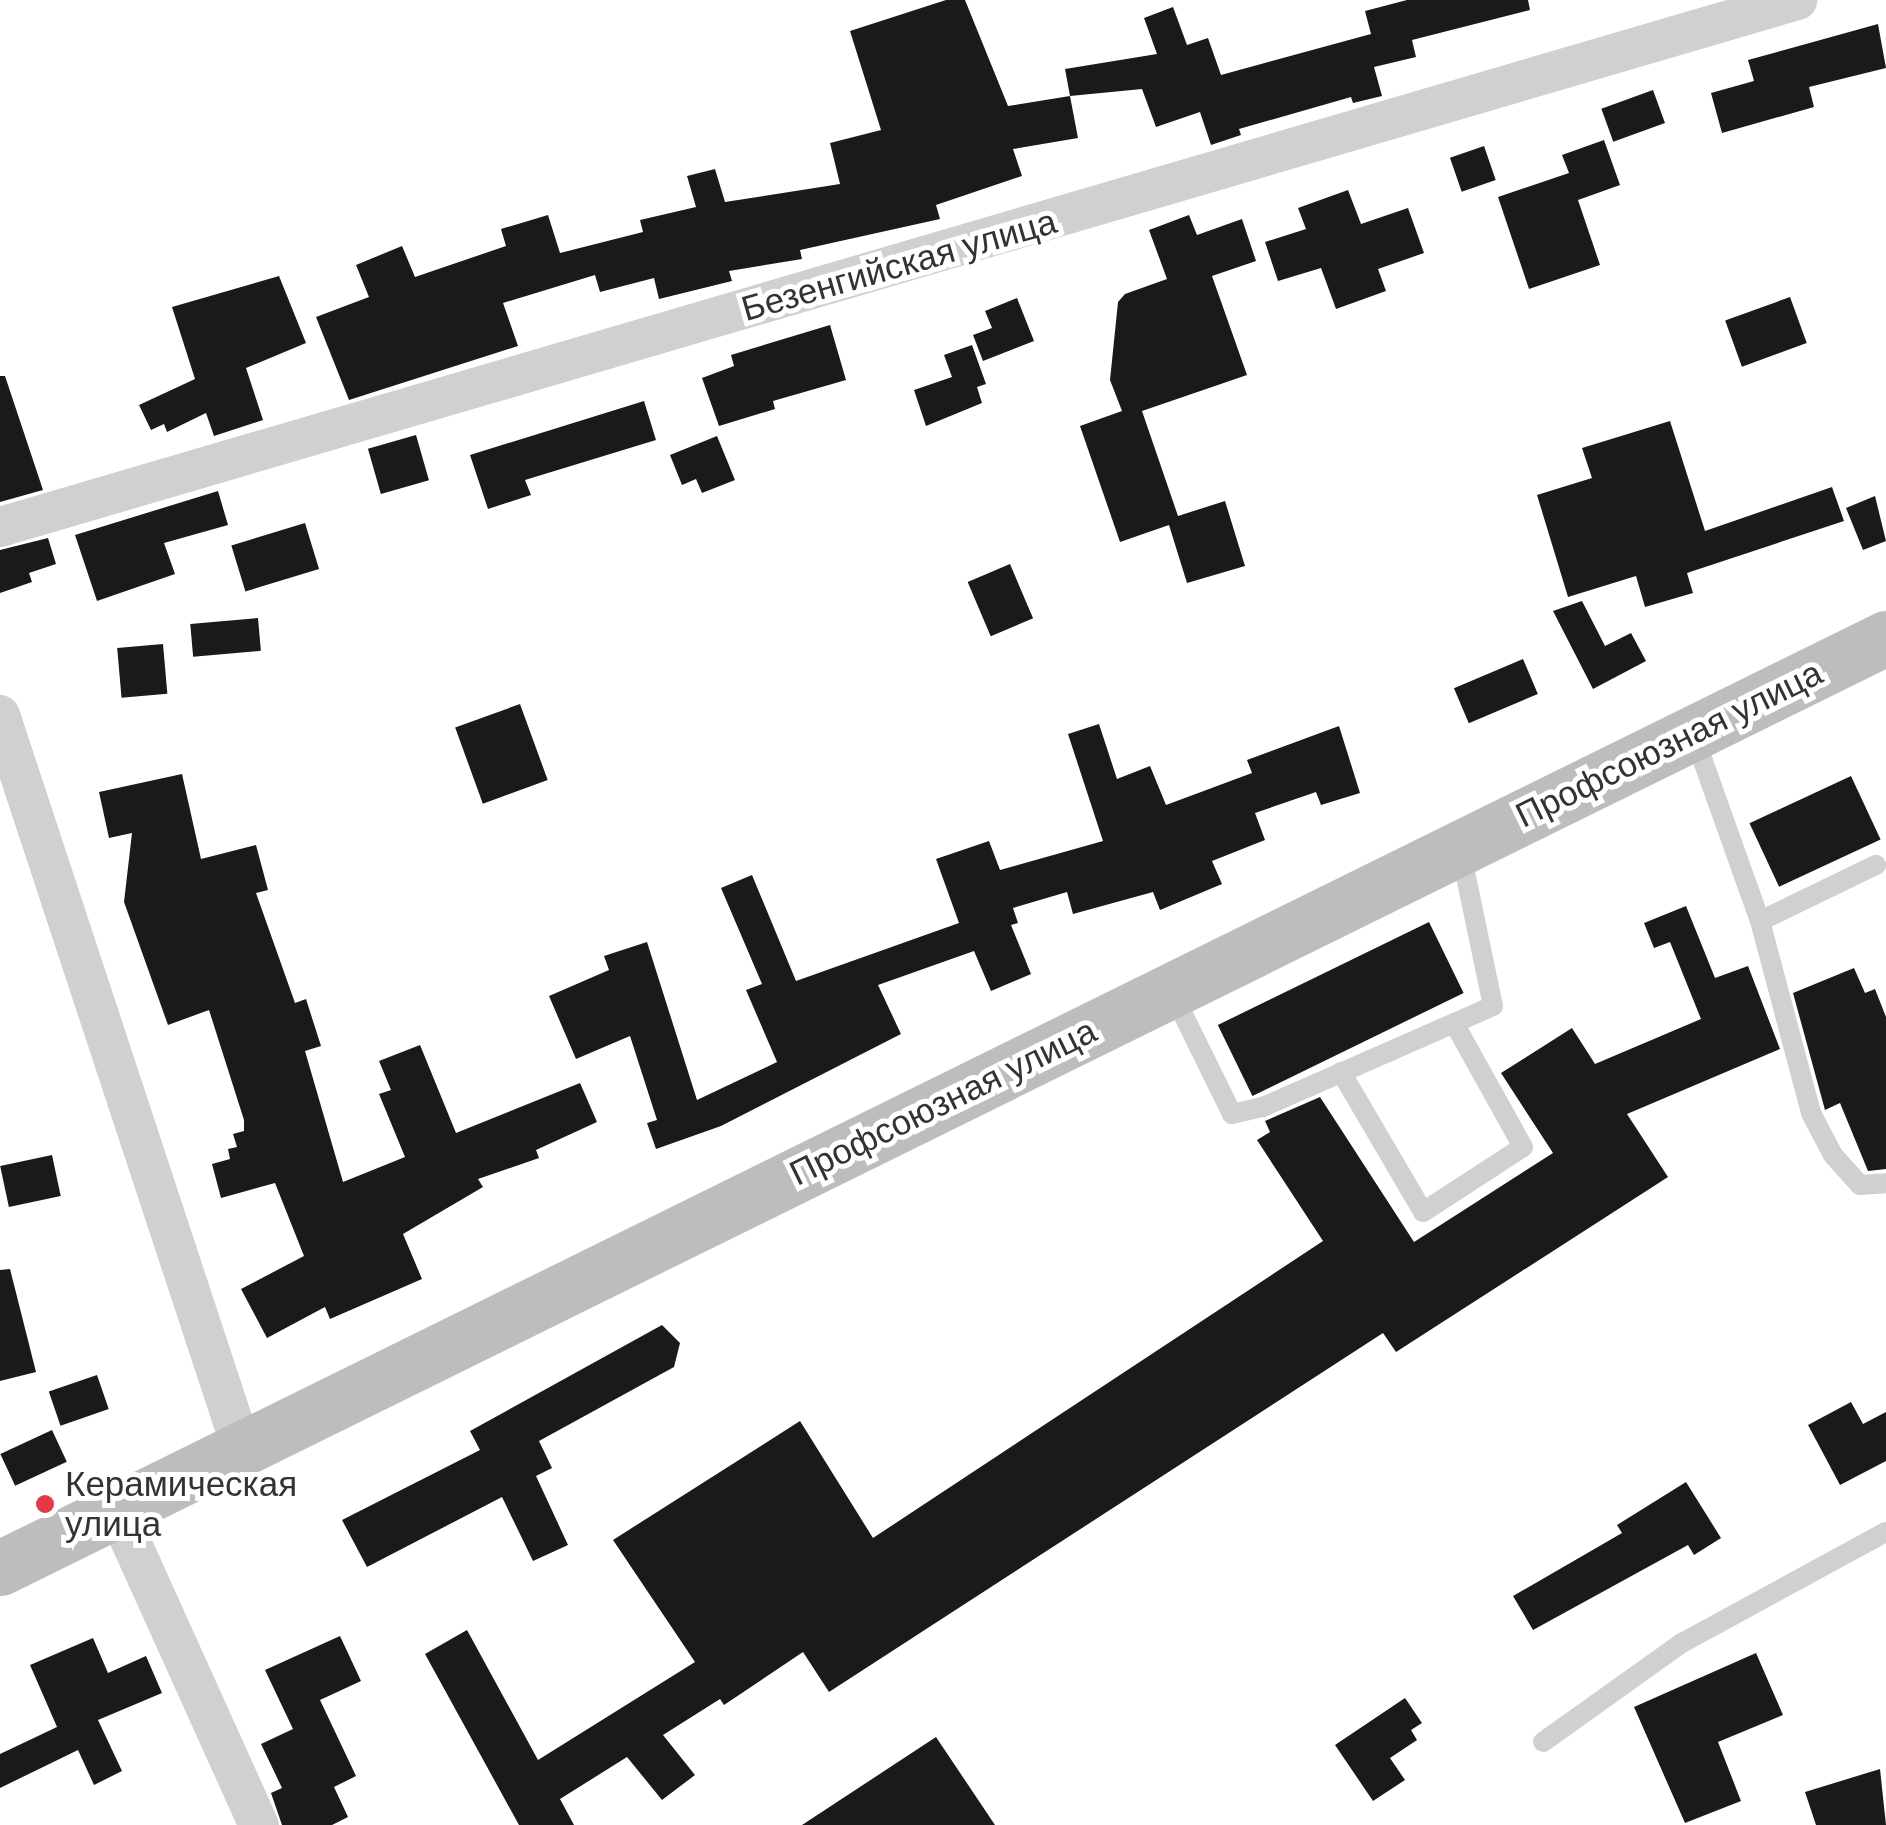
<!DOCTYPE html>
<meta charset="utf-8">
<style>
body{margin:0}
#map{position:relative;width:1886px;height:1825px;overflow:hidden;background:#fff;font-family:"DM Sans",sans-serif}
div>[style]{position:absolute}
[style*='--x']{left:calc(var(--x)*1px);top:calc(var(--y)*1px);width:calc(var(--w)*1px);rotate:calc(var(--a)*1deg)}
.building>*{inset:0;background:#1a1a1a;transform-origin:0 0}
.lane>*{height:20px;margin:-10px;padding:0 10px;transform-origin:10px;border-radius:10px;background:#d0d0d0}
.street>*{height:40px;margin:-20px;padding:0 20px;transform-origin:20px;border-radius:20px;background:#d0d0d0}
.secondary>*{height:55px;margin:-27.5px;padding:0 27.5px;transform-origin:27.5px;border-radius:27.5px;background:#bdbdbd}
.dots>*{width:28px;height:28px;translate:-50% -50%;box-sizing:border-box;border:5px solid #fff;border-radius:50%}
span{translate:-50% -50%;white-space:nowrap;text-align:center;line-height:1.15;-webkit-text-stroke:10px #fff;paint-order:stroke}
.street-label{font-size:35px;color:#333}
.poi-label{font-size:35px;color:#333}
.left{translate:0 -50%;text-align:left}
</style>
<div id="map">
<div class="building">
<i style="clip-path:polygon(946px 0,965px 0,1008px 106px,1070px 96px,1078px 138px,1013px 149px,1022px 176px,936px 205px,940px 219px,800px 250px,802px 259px,729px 271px,732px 281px,659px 299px,654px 278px,600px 292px,595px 275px,503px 303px,518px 346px,349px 400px,316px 317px,369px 297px,356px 265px,402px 246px,415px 277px,506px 246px,501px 229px,548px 215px,560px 253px,643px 232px,640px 220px,696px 207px,687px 176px,715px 169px,725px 202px,840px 184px,830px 143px,881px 130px,850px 31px)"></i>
<i style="clip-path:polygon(1407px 0,1528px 0,1530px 10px,1412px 40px,1416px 57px,1374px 67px,1382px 96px,1353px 103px,1351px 97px,1239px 129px,1241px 135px,1211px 145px,1200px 112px,1156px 127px,1142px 89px,1070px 96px,1065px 69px,1157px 54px,1144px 18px,1173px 7px,1187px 45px,1208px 38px,1221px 75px,1371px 34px,1365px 11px)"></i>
<i style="clip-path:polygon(1878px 24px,1886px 68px,1809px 87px,1814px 107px,1722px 133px,1711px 93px,1754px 81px,1748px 60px)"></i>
<i style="left:1653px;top:90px;width:35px;height:55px;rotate:70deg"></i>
<i style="clip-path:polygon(1604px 140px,1620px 185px,1578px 200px,1600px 265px,1529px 289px,1498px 197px,1569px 173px,1562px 155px)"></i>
<i style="left:1484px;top:146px;width:36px;height:36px;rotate:71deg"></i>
<i style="clip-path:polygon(1348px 190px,1361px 224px,1408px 208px,1424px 253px,1378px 269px,1386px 291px,1336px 309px,1321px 268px,1278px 281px,1265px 242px,1306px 229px,1298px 208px)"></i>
<i style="clip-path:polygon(1189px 215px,1197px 235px,1242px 219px,1256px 261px,1212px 276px,1247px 375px,1142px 411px,1178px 516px,1225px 501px,1245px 566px,1187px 583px,1169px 525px,1120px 542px,1080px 426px,1122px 411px,1110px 380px,1118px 302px,1125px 294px,1167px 279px,1149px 230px)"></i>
<i style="clip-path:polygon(279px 276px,306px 343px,246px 368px,263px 420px,214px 436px,206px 413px,167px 432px,164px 424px,151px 430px,139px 405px,195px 379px,172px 307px)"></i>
<i style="left:1790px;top:297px;width:49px;height:69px;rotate:70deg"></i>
<i style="clip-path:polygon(1017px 298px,1034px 341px,983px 361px,973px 335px,992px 328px,985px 311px)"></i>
<i style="clip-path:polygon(830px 325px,846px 380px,773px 401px,775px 409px,719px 426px,702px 378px,734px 366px,731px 355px)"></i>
<i style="clip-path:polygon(972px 345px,986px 384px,977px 387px,982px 403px,926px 426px,914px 390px,952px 377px,944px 355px)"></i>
<i style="clip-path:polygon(0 376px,5px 376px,43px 490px,0 502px)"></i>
<i style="clip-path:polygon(644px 401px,656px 440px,525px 480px,531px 495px,488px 509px,470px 455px)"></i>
<i style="clip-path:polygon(1670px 421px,1705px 531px,1832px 487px,1844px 521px,1687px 573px,1693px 593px,1645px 607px,1636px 576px,1568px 597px,1537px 495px,1592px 478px,1582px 448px)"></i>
<i style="left:416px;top:435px;width:47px;height:50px;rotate:74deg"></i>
<i style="clip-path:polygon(717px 436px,735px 480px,702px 493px,696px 479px,682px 485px,670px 455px)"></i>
<i style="clip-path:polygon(218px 491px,228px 525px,164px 543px,175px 574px,97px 601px,75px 535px)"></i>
<i style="clip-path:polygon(1875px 496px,1886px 541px,1863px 550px,1846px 508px)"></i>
<i style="left:305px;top:523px;width:48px;height:77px;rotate:73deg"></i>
<i style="clip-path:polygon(48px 538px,56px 564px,29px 573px,32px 582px,0 593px,0 550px)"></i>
<i style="left:1010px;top:564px;width:59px;height:46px;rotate:67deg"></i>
<i style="clip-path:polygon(1582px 601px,1605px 646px,1631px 633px,1646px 661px,1593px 689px,1553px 611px)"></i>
<i style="left:258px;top:618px;width:33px;height:68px;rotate:85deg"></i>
<i style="left:163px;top:644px;width:50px;height:46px;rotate:85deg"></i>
<i style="left:1523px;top:659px;width:38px;height:75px;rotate:67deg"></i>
<i style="left:520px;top:704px;width:81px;height:69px;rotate:70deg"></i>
<i style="clip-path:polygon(1099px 724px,1117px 779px,1150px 766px,1166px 805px,1252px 773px,1247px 760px,1339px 726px,1360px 793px,1321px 805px,1316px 792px,1255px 813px,1265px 840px,1212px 861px,1222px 884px,1160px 910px,1153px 892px,1073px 914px,1067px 892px,1013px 908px,1018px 923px,1011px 925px,1031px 974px,991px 991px,974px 951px,878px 985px,901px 1034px,721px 1126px,656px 1149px,647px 1123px,657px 1120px,630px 1036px,576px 1059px,549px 996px,609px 970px,604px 956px,647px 942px,697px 1100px,777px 1062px,746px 990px,762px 984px,721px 888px,752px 875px,796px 981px,959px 923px,936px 859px,989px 841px,1000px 870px,1103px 841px,1068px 734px)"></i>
<i style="clip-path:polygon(182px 774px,201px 859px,256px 845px,268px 890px,256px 893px,295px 1003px,306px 999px,321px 1046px,305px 1051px,343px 1182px,405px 1157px,379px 1094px,391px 1090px,379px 1061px,420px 1045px,456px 1133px,580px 1083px,597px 1122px,536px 1150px,539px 1158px,478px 1179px,483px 1187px,403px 1234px,422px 1279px,330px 1319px,325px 1307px,267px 1338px,241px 1289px,304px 1256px,275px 1183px,221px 1198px,212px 1164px,230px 1159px,228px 1149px,237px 1147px,233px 1134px,244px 1131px,244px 1120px,209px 1010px,168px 1025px,124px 902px,132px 833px,109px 838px,99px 792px)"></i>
<i style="left:1851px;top:776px;width:70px;height:112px;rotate:65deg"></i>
<i style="clip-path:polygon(1686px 906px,1715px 978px,1748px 966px,1780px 1049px,1627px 1114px,1668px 1177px,1396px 1352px,1383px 1333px,829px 1692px,803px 1652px,724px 1705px,720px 1699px,663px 1735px,695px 1775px,662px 1800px,627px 1757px,560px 1799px,574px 1825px,519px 1825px,425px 1654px,467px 1630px,538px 1760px,695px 1662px,613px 1540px,800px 1421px,873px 1538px,1323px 1241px,1257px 1140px,1270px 1132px,1265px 1121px,1320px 1097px,1414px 1242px,1553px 1153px,1501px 1073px,1572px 1028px,1595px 1064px,1701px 1019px,1670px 942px,1654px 948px,1644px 923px)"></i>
<i style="left:1429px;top:922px;width:79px;height:235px;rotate:64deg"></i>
<i style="clip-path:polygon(1854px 968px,1865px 993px,1875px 989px,1886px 1017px,1886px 1169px,1868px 1171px,1840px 1103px,1825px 1110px,1793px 993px)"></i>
<i style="left:52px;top:1155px;width:42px;height:53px;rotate:78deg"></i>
<i style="clip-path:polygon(10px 1269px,36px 1372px,0 1381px,0 1270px)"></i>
<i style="clip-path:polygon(662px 1325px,680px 1343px,674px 1367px,539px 1441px,552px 1468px,536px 1476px,568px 1545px,533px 1561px,502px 1497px,367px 1567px,342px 1520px,480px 1450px,470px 1431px)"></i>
<i style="left:97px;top:1375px;width:36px;height:51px;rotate:71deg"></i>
<i style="clip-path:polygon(1851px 1402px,1863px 1424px,1886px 1412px,1886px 1461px,1840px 1485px,1808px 1425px)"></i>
<i style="left:52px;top:1430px;width:35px;height:57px;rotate:65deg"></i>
<i style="clip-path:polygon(1686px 1482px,1721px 1538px,1694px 1555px,1688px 1545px,1533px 1630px,1513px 1596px,1622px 1533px,1617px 1525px)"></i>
<i style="clip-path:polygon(340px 1636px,361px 1681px,320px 1700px,356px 1776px,334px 1787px,348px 1817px,332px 1825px,282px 1825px,271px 1793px,282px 1788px,261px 1744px,293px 1729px,265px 1670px)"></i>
<i style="clip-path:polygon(93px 1638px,108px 1673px,146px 1656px,162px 1693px,98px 1720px,122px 1771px,94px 1785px,78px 1750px,0 1788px,0 1754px,57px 1727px,30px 1665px)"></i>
<i style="clip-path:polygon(1756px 1653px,1783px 1715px,1718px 1742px,1741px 1801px,1685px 1823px,1634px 1707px)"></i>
<i style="clip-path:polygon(1405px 1698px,1422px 1723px,1411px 1730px,1417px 1740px,1390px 1758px,1405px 1780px,1373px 1801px,1335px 1745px)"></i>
<i style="clip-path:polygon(936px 1737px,995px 1825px,802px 1825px)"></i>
<i style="clip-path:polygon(1880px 1769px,1886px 1825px,1816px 1825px,1805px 1792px)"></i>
</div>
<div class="lane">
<i style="--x:1693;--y:733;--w:200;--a:70.4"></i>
<i style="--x:1760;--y:921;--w:129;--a:-25.8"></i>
<i style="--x:1760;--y:921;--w:199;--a:75.1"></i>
<i style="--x:1811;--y:1113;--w:47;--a:62.4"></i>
<i style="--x:1833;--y:1155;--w:40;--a:48"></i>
<i style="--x:1860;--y:1185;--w:26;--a:-4"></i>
<i style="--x:1172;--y:992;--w:136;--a:63.8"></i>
<i style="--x:1232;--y:1114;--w:32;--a:-13"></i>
<i style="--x:1263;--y:1107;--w:251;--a:-23.7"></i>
<i style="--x:1493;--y:1006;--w:156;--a:-101.8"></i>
<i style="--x:1341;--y:1072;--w:162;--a:59.6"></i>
<i style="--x:1423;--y:1212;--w:119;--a:-33"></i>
<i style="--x:1523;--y:1147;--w:142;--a:-119.1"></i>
<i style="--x:1543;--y:1742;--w:171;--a:-35.5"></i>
<i style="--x:1682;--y:1643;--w:232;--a:-28.6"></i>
</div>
<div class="street">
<i style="--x:0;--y:527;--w:1873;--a:-16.34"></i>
<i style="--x:0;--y:715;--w:773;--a:71.75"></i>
<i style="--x:117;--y:1511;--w:345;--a:65.7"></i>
</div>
<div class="secondary">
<i style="--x:0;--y:1568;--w:2103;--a:-26.25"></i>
</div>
<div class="dots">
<i style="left:45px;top:1504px;background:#e63946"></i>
</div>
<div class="street-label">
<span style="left:899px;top:265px;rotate:-16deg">Безенгийская улица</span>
<span style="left:1669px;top:744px;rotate:-26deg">Профсоюзная улица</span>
<span style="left:943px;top:1102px;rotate:-26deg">Профсоюзная улица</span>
</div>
<div class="poi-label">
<span class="left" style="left:65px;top:1504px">Керамическая<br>улица</span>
</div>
</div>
